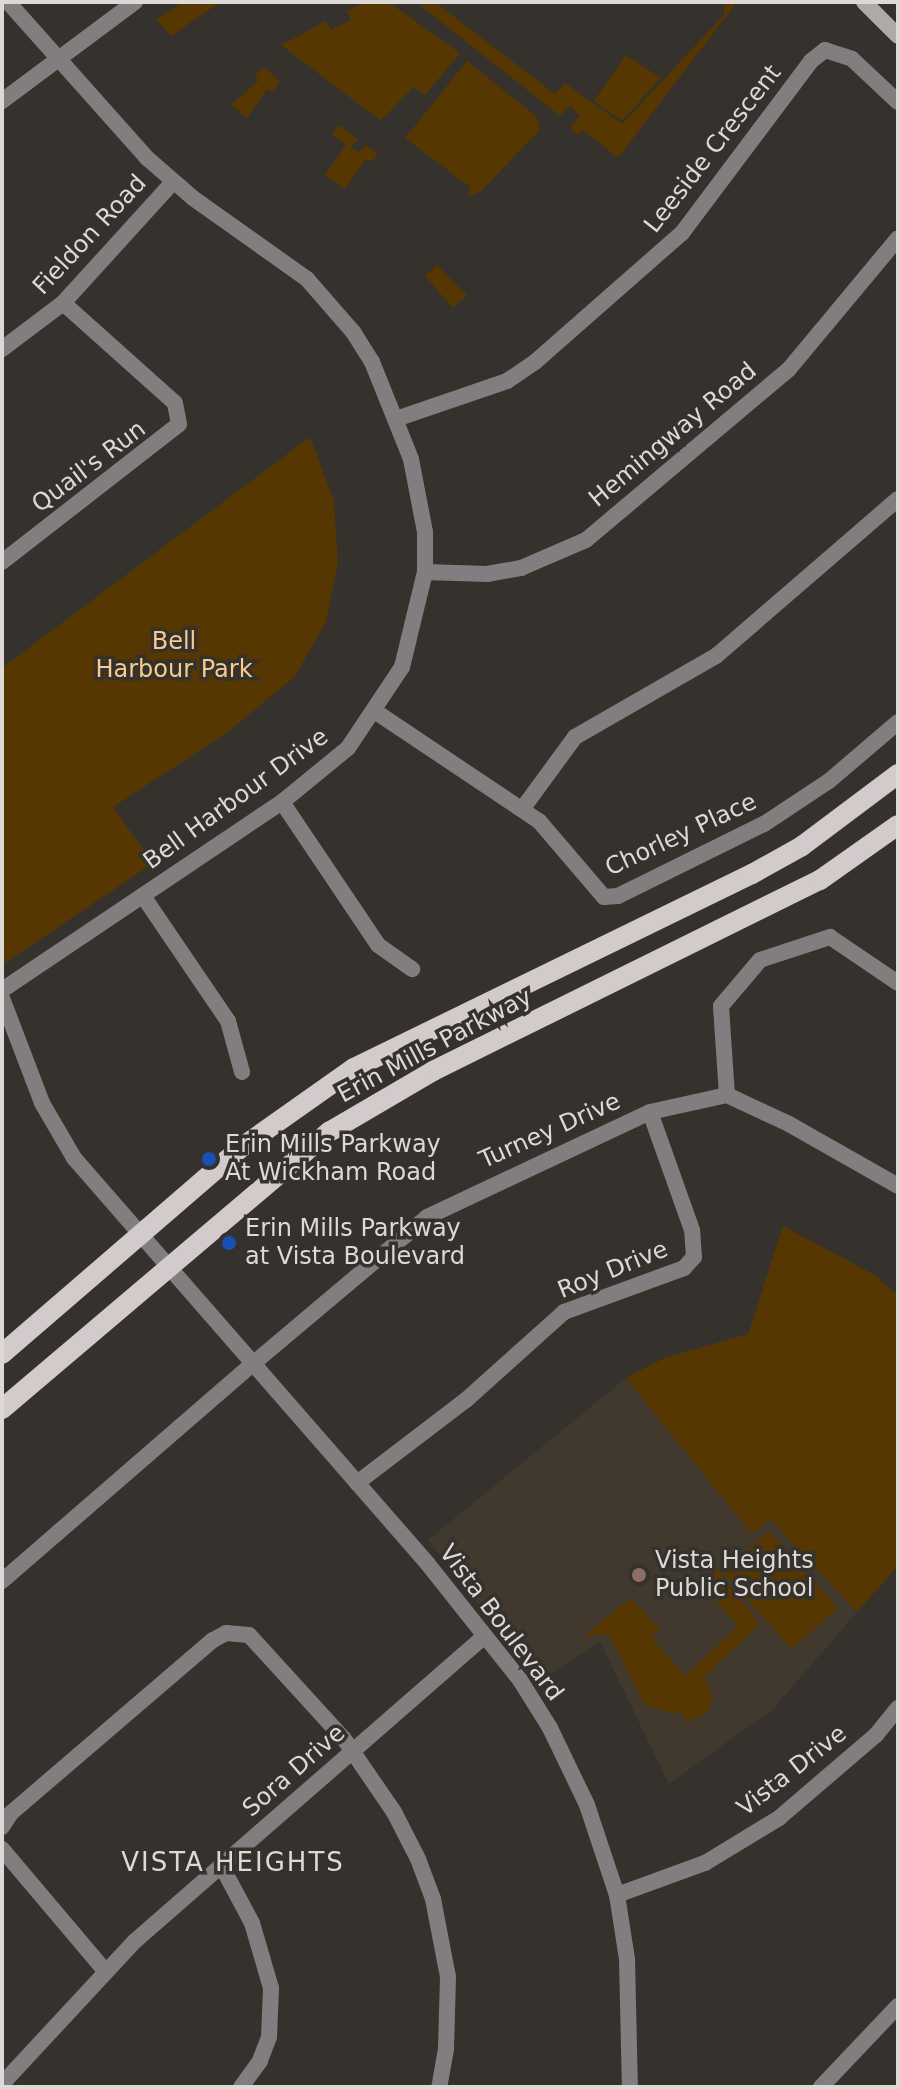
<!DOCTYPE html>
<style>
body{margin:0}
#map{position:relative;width:900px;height:2089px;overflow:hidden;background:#35312c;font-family:"DejaVu Sans",sans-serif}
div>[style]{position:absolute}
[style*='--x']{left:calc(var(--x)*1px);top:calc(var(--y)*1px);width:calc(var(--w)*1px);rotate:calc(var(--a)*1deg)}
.built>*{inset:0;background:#41392e}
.green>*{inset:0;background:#563701;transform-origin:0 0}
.minor>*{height:16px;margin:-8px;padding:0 8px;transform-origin:8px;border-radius:8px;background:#827e7f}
.tertiary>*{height:16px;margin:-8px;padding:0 8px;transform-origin:8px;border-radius:8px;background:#827e7f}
.secondary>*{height:16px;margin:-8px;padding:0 8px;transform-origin:8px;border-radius:8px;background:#b0a9aa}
.primary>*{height:20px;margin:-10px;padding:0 10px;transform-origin:10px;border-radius:10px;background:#d3cacc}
.dots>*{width:22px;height:22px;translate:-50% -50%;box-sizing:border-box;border:4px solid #35312c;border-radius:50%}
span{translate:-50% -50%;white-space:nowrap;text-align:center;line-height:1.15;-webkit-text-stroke:7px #35312c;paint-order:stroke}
.street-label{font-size:24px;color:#dcd9d6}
.park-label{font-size:24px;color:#f8ca8d}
.poi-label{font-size:24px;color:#dcd9d6}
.left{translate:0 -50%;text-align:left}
.neighbourhood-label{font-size:26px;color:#dcd9d6;letter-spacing:2px}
.frame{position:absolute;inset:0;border:4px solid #dcd9d6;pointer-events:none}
</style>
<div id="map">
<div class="built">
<i style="clip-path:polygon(626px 1378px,752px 1534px,770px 1519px,857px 1612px,773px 1709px,669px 1784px,600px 1642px,539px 1681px,428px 1540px)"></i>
</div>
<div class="green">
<i style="clip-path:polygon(183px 2px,219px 3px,171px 36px,156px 20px)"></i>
<i style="clip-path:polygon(366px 2px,390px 3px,460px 53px,425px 95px,413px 87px,381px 121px,281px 45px,326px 21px,331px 30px,351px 20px,347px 11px)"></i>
<i style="clip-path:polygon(416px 2px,435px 2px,555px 94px,565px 83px,622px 124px,724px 15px,724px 2px,737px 2px,618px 158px,583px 130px,577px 135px,570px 127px,580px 117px,570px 106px,560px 116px)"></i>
<i style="clip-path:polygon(626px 55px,661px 78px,622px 121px,594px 101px)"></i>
<i style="clip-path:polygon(467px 61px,537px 117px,540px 130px,480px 192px,469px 196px,470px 187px,405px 138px)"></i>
<i style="clip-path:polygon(264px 67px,280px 81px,272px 92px,267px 89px,247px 118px,231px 105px,258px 81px,254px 76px)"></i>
<i style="clip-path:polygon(338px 125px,358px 139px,351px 147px,359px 153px,366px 145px,378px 154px,372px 162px,366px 159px,345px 189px,325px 175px,346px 145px,332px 135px)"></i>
<i style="clip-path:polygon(437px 265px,467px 295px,453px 308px,425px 276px)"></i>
<i style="clip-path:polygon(310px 437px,334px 501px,338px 563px,326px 622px,295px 676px,228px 732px,113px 807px,153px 863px,2px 965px,2px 668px)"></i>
<i style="clip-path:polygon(783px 1226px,875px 1275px,898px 1296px,898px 1566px,857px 1612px,770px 1519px,752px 1534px,626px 1378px,664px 1358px,748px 1334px)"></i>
<i style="left:769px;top:1531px;width:103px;height:62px;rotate:48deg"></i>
<i style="clip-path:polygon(717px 1569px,760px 1624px,705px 1676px,713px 1700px,708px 1712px,687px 1722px,680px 1711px,683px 1698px,678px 1714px,646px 1706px,608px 1634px,588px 1636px,588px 1632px,631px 1598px,660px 1629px,651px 1637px,685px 1676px,738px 1626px,701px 1582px)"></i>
</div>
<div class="minor">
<i style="--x:2;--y:349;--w:76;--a:-37"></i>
<i style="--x:63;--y:303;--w:164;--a:-47.7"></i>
<i style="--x:396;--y:419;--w:117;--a:-18.9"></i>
<i style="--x:507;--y:381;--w:34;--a:-34"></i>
<i style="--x:535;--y:362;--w:196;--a:-41.3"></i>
<i style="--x:682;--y:233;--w:215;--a:-53.1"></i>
<i style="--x:811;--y:61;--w:18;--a:-38"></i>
<i style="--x:825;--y:50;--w:28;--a:18"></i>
<i style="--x:852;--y:59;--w:63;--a:43.1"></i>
<i style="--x:2;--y:562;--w:224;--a:-37.9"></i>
<i style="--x:179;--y:424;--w:21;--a:-101"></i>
<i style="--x:175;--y:403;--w:150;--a:-138.2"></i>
<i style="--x:425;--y:572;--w:62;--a:1.8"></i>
<i style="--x:487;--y:574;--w:35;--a:-10"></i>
<i style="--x:521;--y:568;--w:71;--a:-23.3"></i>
<i style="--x:586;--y:540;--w:265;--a:-40.1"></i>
<i style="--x:789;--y:369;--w:170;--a:-50.2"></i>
<i style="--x:376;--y:712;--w:196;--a:33.8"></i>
<i style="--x:539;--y:821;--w:100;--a:49.5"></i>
<i style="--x:604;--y:897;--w:14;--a:-4"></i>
<i style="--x:618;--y:896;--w:163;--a:-26.3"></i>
<i style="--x:764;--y:824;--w:78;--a:-33.5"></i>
<i style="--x:829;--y:781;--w:91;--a:-40.5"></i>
<i style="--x:282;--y:802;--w:172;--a:56.1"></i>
<i style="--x:378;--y:945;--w:42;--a:35.2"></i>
<i style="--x:523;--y:808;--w:88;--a:-53.8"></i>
<i style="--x:575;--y:737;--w:163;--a:-29.9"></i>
<i style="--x:716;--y:656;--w:240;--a:-40.8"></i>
<i style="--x:143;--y:896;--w:151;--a:55.8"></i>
<i style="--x:228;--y:1021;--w:53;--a:74.6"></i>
<i style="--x:727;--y:1095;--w:89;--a:-93.9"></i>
<i style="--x:721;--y:1006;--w:60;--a:-49.7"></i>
<i style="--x:760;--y:960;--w:74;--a:-18.2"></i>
<i style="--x:830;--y:937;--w:82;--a:34.1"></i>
<i style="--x:357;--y:1483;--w:137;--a:-37.3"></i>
<i style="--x:466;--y:1400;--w:132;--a:-41.9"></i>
<i style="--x:564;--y:1312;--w:128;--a:-20.1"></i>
<i style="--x:684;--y:1268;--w:15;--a:-48"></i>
<i style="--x:694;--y:1257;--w:27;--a:-94"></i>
<i style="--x:692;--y:1230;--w:125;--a:-109.6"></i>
<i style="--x:2;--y:1581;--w:335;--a:-40.9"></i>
<i style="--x:2;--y:1827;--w:17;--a:-57"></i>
<i style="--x:11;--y:1813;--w:266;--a:-40.6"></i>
<i style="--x:213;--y:1640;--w:15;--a:-28"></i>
<i style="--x:226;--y:1633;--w:23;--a:5"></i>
<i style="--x:249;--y:1635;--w:141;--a:47.6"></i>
<i style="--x:344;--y:1739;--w:88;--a:55.6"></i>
<i style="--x:394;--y:1812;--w:53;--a:62.9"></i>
<i style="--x:418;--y:1859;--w:43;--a:69.4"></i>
<i style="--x:433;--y:1899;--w:79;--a:79.1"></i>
<i style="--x:448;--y:1977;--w:72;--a:91.6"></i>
<i style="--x:446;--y:2049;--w:39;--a:100"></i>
<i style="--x:2;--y:1849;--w:160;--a:49.8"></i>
<i style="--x:221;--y:1865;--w:66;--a:61.9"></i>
<i style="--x:252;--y:1923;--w:68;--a:73.7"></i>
<i style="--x:271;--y:1988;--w:49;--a:92.3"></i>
<i style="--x:269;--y:2037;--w:26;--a:111"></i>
<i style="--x:260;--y:2061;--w:32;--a:126"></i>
<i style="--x:617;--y:1895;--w:94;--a:-20"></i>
<i style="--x:705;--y:1863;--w:87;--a:-31.3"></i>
<i style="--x:779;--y:1818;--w:128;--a:-40.6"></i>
<i style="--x:876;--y:1735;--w:35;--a:-51"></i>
<i style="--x:2;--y:2084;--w:195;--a:-47.1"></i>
<i style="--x:135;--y:1941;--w:464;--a:-41.1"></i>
<i style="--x:821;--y:2087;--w:112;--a:-46.5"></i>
</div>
<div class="tertiary">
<i style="--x:2;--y:101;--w:166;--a:-36.7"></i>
<i style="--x:2;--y:990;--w:337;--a:-33.9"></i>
<i style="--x:282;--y:802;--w:85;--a:-39.3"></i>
<i style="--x:348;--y:748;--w:97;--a:-56.3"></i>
<i style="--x:402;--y:667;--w:98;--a:-76.4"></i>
<i style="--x:425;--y:572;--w:40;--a:-90"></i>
<i style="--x:425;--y:532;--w:74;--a:-100.9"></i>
<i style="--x:411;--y:459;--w:105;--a:-111.9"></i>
<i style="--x:372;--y:362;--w:34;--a:-122"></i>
<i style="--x:354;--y:333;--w:72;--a:-131"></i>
<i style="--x:307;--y:279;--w:140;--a:-144.6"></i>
<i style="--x:193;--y:198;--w:61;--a:-139"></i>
<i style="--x:147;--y:158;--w:209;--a:-131.7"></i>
<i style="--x:2;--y:998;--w:112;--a:69.1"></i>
<i style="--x:42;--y:1103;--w:64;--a:59.8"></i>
<i style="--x:74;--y:1158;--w:537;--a:48.92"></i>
<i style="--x:427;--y:1563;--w:149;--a:51.5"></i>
<i style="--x:520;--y:1680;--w:57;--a:58"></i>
<i style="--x:550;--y:1728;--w:85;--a:64.3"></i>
<i style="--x:587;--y:1805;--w:95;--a:71.6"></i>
<i style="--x:617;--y:1895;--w:65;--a:81.1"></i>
<i style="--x:627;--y:1959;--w:128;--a:88.7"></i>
<i style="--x:255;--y:1362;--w:225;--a:-40.1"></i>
<i style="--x:427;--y:1217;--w:246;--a:-25.2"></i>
<i style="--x:650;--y:1112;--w:79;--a:-12.4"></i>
<i style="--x:727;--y:1095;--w:68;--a:25.1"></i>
<i style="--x:789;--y:1124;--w:125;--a:29.6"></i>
</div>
<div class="secondary">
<i style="--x:864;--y:2;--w:48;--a:45"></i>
</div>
<div class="primary">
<i style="--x:2;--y:1354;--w:317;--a:-40.8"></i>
<i style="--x:242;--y:1147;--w:137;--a:-35.2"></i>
<i style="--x:354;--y:1068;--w:443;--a:-26"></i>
<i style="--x:752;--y:874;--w:57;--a:-29.2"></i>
<i style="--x:802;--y:846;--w:120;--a:-36.9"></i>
<i style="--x:2;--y:1409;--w:429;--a:-40.3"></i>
<i style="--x:329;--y:1132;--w:121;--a:-30.4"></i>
<i style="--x:433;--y:1071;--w:432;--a:-26.3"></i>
<i style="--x:820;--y:880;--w:95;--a:-35.2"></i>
</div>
<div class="dots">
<i style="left:209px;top:1159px;background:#1a4fb4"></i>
<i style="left:229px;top:1243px;background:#1a4fb4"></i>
<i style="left:639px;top:1575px;background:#8d6e63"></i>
</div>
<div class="street-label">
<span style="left:713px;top:149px;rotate:-52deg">Leeside Crescent</span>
<span style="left:90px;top:235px;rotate:-47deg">Fieldon Road</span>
<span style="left:673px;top:435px;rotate:-40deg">Hemingway Road</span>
<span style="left:89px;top:467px;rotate:-37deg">Quail's Run</span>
<span style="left:236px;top:799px;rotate:-36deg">Bell Harbour Drive</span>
<span style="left:681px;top:835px;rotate:-25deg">Chorley Place</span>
<span style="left:435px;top:1046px;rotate:-28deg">Erin Mills Parkway</span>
<span style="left:550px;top:1131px;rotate:-24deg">Turney Drive</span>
<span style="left:613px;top:1270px;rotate:-22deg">Roy Drive</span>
<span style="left:501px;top:1623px;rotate:53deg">Vista Boulevard</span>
<span style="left:294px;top:1771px;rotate:-41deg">Sora Drive</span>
<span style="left:792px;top:1771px;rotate:-38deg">Vista Drive</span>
</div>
<div class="park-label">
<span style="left:174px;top:656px">Bell<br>Harbour Park</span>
</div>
<div class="poi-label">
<span class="left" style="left:225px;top:1159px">Erin Mills Parkway<br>At Wickham Road</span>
<span class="left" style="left:245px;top:1243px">Erin Mills Parkway<br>at Vista Boulevard</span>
<span class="left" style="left:655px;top:1575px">Vista Heights<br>Public School</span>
</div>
<div class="neighbourhood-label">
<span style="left:233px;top:1863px">VISTA HEIGHTS</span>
</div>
<div class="frame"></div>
</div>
